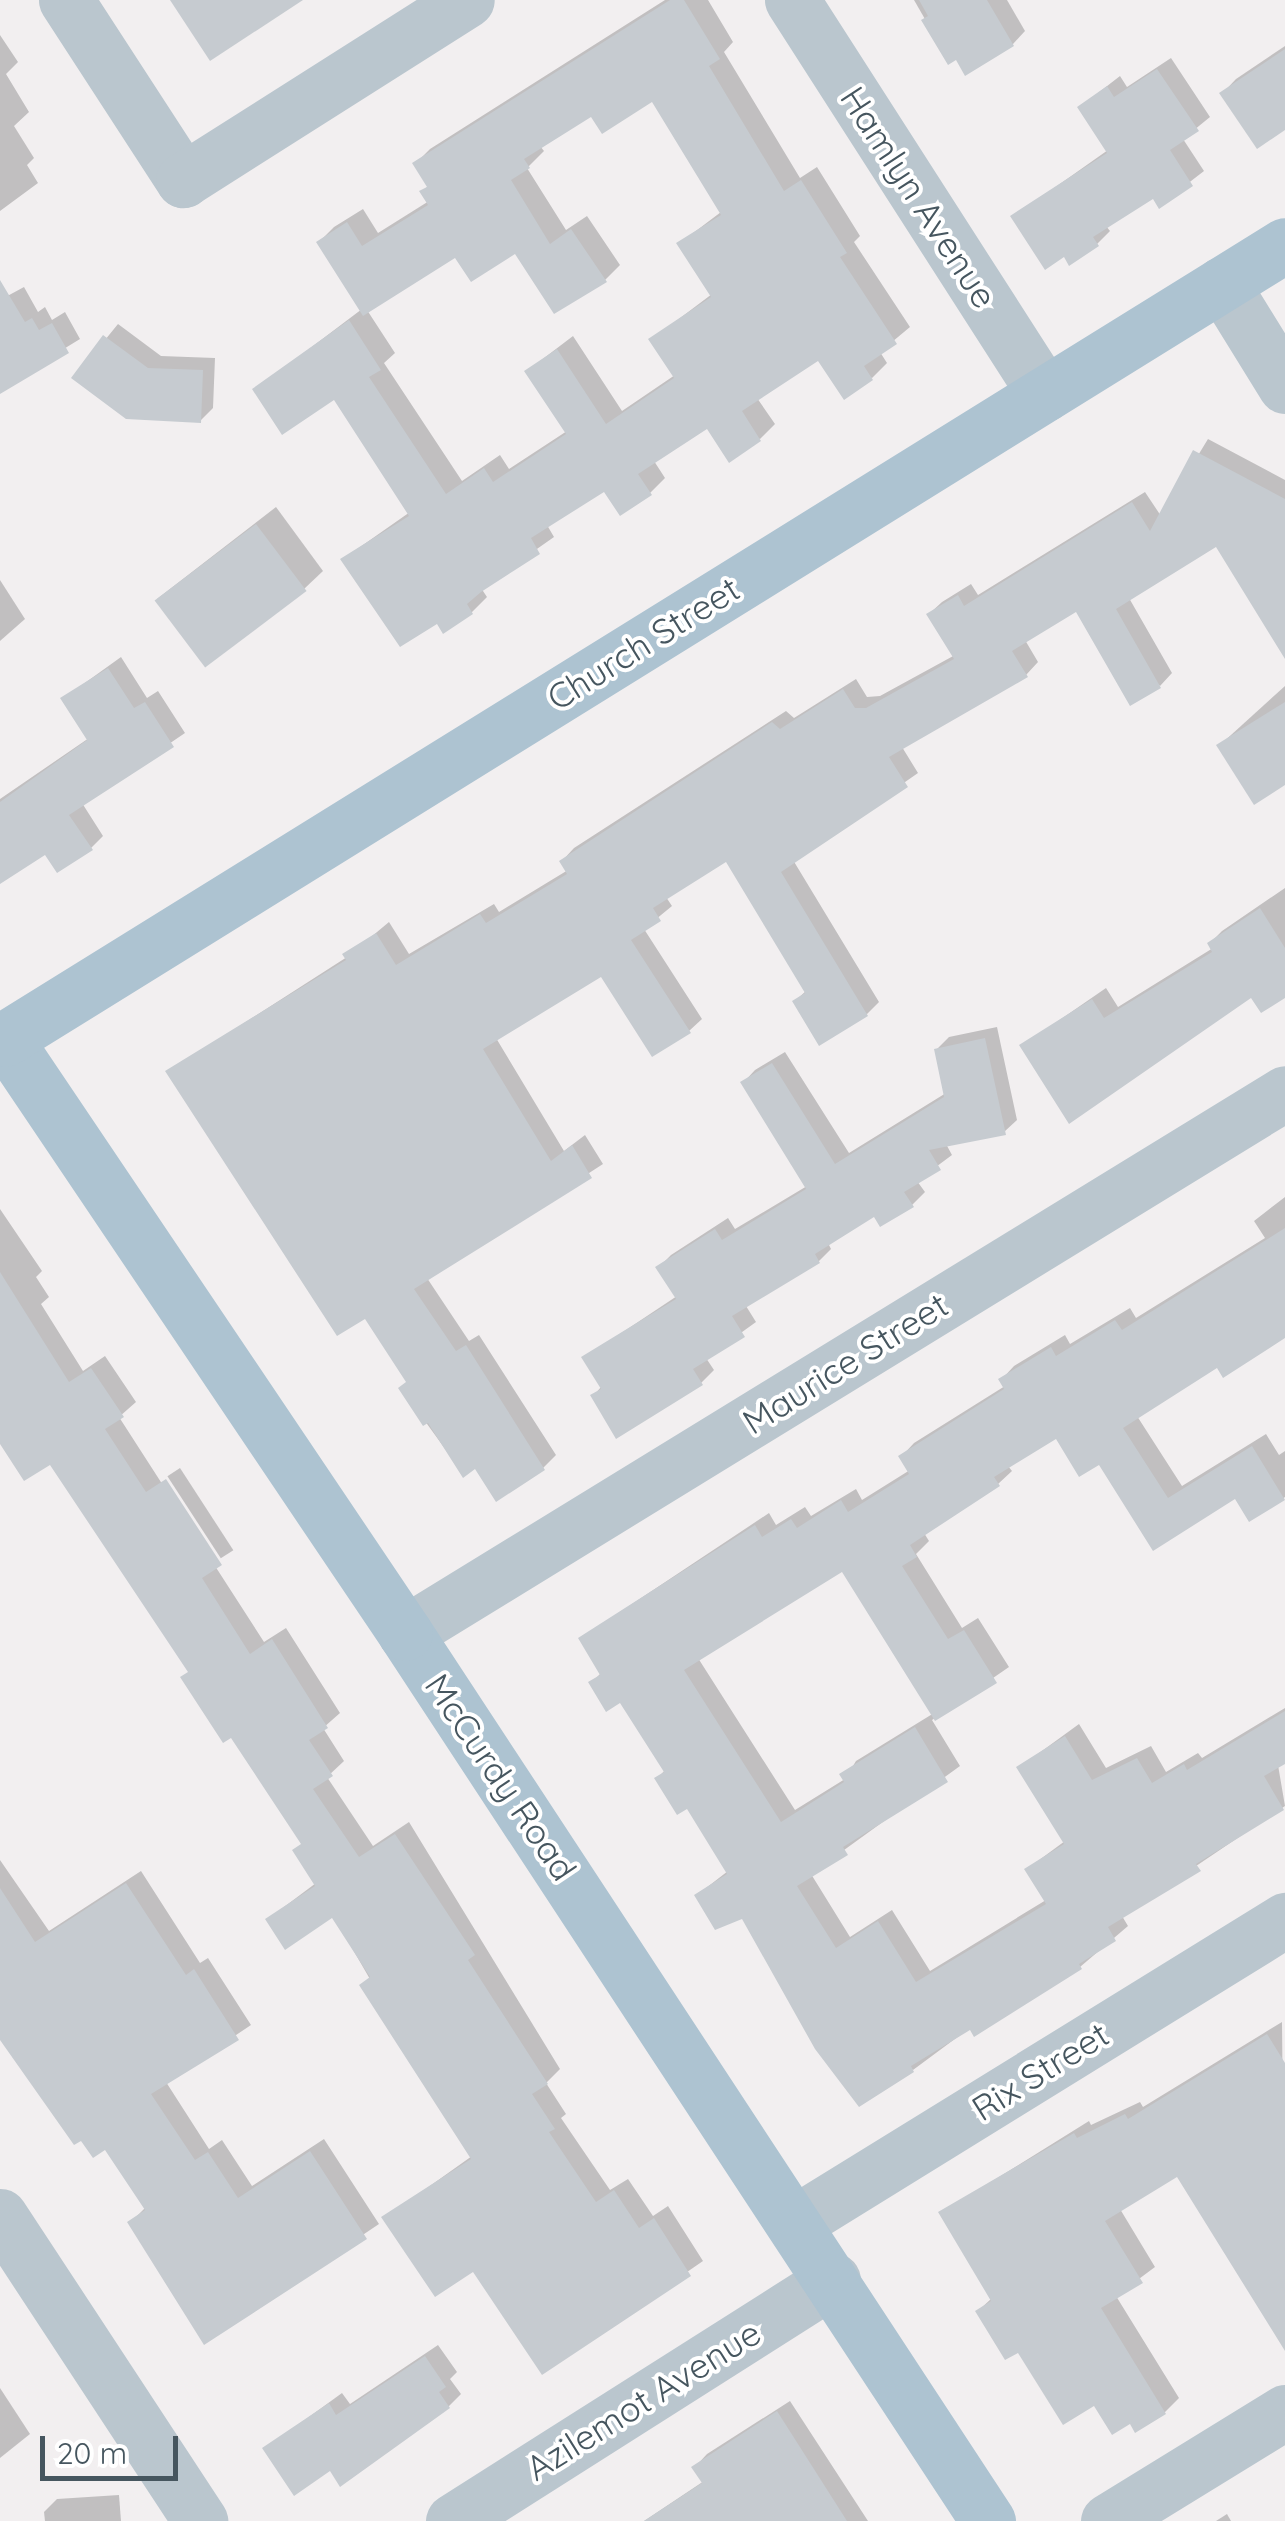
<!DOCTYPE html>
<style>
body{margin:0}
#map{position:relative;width:1285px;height:2521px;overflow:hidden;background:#f2eff0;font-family:Quicksand,sans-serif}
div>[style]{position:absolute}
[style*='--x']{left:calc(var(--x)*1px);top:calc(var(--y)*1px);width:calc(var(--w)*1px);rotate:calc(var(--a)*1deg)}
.shadow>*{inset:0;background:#0003;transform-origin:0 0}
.building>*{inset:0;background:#c6cbd0;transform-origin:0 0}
.minor>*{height:55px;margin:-27.5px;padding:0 27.5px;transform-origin:27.5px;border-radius:27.5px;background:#bac6ce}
.major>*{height:55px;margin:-27.5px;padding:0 27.5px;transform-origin:27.5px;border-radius:27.5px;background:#adc3d1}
span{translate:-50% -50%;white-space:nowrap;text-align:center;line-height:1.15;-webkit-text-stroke:8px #fff;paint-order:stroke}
.street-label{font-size:35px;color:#46565f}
.scale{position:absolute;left:40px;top:2436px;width:138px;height:45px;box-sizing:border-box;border:5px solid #46565f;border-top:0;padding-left:12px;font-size:30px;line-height:35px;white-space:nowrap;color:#46565f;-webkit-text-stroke:8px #fff;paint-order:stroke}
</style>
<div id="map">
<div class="shadow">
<i style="clip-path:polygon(evenodd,665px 0,708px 0,733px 42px,724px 52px,800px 178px,817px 167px,860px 236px,854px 242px,910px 327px,880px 352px,887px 363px,872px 378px,819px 357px,757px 398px,775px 424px,760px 439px,707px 425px,654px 461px,665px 478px,650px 493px,605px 489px,547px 525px,554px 537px,481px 588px,487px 597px,472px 612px,437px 620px,343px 559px,410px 512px,335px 397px,255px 390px,362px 309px,319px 242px,334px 227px,363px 209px,378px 233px,429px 201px,423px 191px,429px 185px,415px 164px,430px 149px,665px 0,653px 99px,721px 212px,680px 243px,712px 294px,651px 340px,675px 375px,622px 411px,573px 336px,527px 371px,567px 431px,509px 469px,500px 455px,462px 481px,384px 363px,395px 353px,367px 310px,456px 254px,516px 251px,605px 280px,620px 265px,587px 216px,566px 230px,527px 168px,544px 151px,540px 146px,592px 114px,653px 99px)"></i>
<i style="clip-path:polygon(914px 0,1007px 0,1025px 31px,1013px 44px,949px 61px)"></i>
<i style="clip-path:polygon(0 35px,18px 62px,6px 74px,29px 112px,14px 126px,34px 158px,27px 165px,38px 183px,0 211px)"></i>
<i style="clip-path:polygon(1285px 46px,1285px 124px,1222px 94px,1236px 79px)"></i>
<i style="clip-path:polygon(1171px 58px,1210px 117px,1183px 139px,1204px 171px,1160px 205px,1153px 195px,1106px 226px,1110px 231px,1097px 244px,1064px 254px,1013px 217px,1108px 150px,1080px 107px,1120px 76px,1127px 87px)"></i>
<i style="clip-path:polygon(24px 287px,38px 312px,45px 307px,52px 320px,65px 312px,80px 339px,0 388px,0 300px)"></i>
<i style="clip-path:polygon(118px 324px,161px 356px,215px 358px,213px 408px,200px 421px,74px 378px)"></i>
<i style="clip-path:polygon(1208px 439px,1285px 480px,1285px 654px,1217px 544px,1129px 598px,1172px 673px,1160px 686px,1077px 609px,1025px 640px,1038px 662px,1026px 675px,902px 747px,918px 773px,793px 860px,879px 1002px,867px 1014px,795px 1001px,807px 990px,727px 859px,666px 897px,672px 906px,644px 929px,702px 1019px,689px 1031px,602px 974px,496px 1038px,564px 1151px,585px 1135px,603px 1164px,427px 1278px,469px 1341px,479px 1335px,556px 1455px,543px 1468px,476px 1466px,464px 1475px,401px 1388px,408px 1381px,365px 1316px,168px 1072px,347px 957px,389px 922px,409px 954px,494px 904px,499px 912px,568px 870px,562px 861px,574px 848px,786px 711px,794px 718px,856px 679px,867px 697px,880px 696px,955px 655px,929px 614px,942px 602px,971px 584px,978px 595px,1145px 492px,1161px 516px)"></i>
<i style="clip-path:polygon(276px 507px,323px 571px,304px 589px,157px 599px)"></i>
<i style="clip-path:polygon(0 580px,25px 619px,0 641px)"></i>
<i style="clip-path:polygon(121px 657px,147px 698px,158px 691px,185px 733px,82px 803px,103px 836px,91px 848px,45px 851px,0 868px,0 799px,89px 738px,64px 698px)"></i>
<i style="clip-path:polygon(1285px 686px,1285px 782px,1220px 745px)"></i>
<i style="clip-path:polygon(1285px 888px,1285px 996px,1252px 994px,1022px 1046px,1106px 988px,1118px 1007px,1213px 948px,1210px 943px,1222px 931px)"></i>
<i style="clip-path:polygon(997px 1027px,1017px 1120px,1004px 1132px,946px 1144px,952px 1155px,917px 1181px,925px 1192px,912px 1205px,874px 1214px,828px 1243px,831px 1249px,819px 1261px,746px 1306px,756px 1322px,706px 1358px,714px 1370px,701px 1383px,593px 1396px,602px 1386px,584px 1358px,677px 1296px,659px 1267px,671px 1255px,728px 1218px,735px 1229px,807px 1186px,743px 1083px,755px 1070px,785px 1052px,849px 1153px,946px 1093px,937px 1049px,949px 1037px)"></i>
<i style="clip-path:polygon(evenodd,1285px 1197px,1285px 1311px,1137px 1416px,1182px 1486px,1266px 1434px,1279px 1455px,1285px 1451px,1285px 1497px,1250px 1519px,1236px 1495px,1154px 1548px,1099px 1462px,1057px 1436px,1008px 1466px,1012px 1471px,998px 1484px,924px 1533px,929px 1541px,916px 1554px,962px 1628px,978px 1618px,1009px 1667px,932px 1720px,960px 1766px,811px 1874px,850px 1937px,892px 1910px,930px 1971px,1046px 1900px,1027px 1869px,1065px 1841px,1020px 1767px,1079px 1724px,1106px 1768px,1151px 1746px,1166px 1772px,1198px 1753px,1202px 1758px,1285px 1708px,1285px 1761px,1278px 1765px,1285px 1806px,1122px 1916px,1128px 1926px,1080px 1967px,971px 2027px,913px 2070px,743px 1916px,697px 1895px,728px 1871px,688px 1806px,657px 1779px,665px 1770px,621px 1700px,592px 1682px,602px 1672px,581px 1638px,769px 1513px,776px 1525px,805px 1507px,811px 1516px,856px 1489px,862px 1500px,910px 1470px,901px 1457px,914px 1443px,1005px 1386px,1001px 1380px,1014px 1366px,1065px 1335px,1070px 1344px,1130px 1308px,1136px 1318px,1265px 1238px,1254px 1221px,1285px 1197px,843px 1569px,934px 1713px,856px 1761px,845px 1779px,795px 1810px,698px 1658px,843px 1569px)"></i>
<i style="clip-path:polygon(0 1209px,42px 1271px,36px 1277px,49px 1297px,41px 1304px,83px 1371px,105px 1356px,136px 1402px,119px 1417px,264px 1642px,286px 1628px,340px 1713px,323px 1728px,344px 1761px,327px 1777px,373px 1846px,409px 1822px,560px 2069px,546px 2083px,566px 2114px,561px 2118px,610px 2190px,628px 2179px,653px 2216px,668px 2206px,703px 2261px,542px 2372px,473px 2269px,385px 2218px,472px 2156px,333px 1915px,268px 1919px,316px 1883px,303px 1842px,51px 1461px,0 1439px)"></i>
<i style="left:180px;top:1468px;width:98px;height:15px;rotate:57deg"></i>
<i style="clip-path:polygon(0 1860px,49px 1931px,141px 1871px,200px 1963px,208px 1958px,251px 2025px,166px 2082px,209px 2149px,222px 2140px,252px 2186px,324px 2139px,379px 2224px,205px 2341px,130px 2223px,146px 2207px,106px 2147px,0 2021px)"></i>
<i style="clip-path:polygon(1282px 2022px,1285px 2322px,1178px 2174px,1120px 2209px,1155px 2267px,1116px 2296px,1179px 2398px,1165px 2412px,1130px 2420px,1018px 2350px,978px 2311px,992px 2298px,941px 2213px,1089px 2121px,1091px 2125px,1140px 2102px,1143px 2107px)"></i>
<i style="clip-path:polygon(438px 2345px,457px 2372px,450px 2379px,461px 2394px,448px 2407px,331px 2468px,265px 2449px,342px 2393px,350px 2404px)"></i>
<i style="clip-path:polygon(0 2388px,30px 2434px,0 2458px)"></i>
<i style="clip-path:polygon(790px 2401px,868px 2521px,644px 2521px,704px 2481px,695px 2467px,707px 2454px)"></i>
<i style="clip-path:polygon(119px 2495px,121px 2521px,45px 2521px,44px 2512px,57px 2499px)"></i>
<i style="clip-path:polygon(1227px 2514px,1231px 2521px,1216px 2521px)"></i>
</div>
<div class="building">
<i style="clip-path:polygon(170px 0,303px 0,210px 61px)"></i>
<i style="clip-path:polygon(670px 0,684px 0,720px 59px,709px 66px,784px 191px,801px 180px,847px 253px,840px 257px,897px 344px,864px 366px,873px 380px,844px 400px,818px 361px,742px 411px,761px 441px,729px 463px,707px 429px,638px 474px,652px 495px,620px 516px,604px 492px,531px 538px,540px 554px,481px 592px,467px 604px,473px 614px,443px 634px,437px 624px,400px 647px,340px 559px,409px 516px,334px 400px,282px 435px,252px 389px,349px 320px,381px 370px,369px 377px,446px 494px,484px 468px,493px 482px,566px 434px,524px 371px,557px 349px,606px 424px,674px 378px,648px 339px,711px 297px,676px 243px,721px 215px,652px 102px,602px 134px,591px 117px,524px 159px,530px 168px,511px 180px,550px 244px,571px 229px,607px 282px,554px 314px,515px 254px,471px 282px,455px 258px,363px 316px,316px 242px,347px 222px,362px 246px,428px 205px,419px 191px,427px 187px,412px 163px)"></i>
<i style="clip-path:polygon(919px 0,987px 0,1014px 46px,965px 76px,956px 60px,948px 65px,921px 20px,928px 16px)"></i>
<i style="clip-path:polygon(1285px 49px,1285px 130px,1257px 149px,1219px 93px)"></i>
<i style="clip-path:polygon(1157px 69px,1199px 131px,1170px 150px,1193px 186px,1159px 209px,1153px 199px,1093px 237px,1099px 246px,1069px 266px,1064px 257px,1045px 270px,1010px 216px,1107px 153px,1077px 107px,1107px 86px,1114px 97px)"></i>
<i style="clip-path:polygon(0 280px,25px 322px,32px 318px,39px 330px,52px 323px,69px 353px,0 394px)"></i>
<i style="clip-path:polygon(103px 335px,148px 368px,203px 370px,201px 423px,126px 419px,71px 378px)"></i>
<i style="clip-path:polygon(1193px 450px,1285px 499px,1285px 659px,1216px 547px,1116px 609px,1161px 688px,1130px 706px,1076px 612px,1012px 651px,1028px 677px,889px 757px,908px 787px,781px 872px,868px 1016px,819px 1046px,792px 1001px,805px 993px,726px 862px,653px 908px,661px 921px,631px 940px,691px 1033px,652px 1057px,601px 977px,483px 1049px,551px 1161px,572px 1145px,592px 1178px,414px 1289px,456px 1351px,466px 1345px,545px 1470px,496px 1502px,475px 1469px,463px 1478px,428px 1423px,423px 1426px,398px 1388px,406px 1382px,365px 1319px,337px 1336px,165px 1071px,346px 960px,342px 954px,376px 933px,396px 965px,480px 914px,486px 923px,567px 874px,559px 861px,772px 722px,780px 729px,843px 689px,855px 708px,866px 708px,954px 659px,926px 614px,958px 595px,964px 606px,1132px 502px,1150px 531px)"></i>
<i style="left:256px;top:524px;width:84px;height:127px;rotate:53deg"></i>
<i style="clip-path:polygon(108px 668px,134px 708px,145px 702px,174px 747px,69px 815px,93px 850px,57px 873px,45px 855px,0 884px,0 802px,87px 740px,60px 698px)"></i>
<i style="clip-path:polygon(1285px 702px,1285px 785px,1254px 805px,1216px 745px)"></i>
<i style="clip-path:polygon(1260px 908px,1285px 948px,1285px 998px,1261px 1013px,1251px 998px,1069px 1124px,1019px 1045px,1092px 999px,1104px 1018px,1212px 952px,1207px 943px)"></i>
<i style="clip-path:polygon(985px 1038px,1006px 1135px,929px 1150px,941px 1170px,904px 1192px,914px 1207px,880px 1227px,874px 1217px,815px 1254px,820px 1263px,732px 1316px,745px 1337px,693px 1369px,703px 1385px,616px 1439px,590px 1395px,601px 1389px,581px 1357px,676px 1299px,655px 1267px,715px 1229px,722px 1240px,806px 1189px,740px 1082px,772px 1063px,835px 1164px,944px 1097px,934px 1049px)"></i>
<i style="clip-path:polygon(1285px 1228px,1285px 1338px,1223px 1378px,1217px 1368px,1123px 1428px,1168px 1498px,1252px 1446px,1285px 1500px,1249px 1522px,1235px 1499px,1153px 1551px,1099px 1465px,1079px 1477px,1056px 1439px,994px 1477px,1000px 1486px,910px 1545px,917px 1557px,902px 1566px,948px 1639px,964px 1630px,997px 1683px,935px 1721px,842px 1572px,684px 1670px,781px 1822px,844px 1782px,839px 1774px,915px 1727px,948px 1782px,843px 1847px,848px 1855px,797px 1886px,836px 1948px,878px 1921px,916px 1982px,1046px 1904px,1024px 1869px,1064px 1844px,1016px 1767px,1065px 1736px,1092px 1780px,1137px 1758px,1152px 1783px,1184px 1764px,1187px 1770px,1285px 1711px,1285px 1764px,1264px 1776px,1284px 1810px,1196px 1864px,1201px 1871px,1108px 1927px,1116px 1941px,1079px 1964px,1082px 1969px,974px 2037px,970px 2030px,911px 2066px,914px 2072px,859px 2107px,815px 2049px,742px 1919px,715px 1930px,694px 1895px,727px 1874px,687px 1809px,677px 1815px,654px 1778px,664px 1772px,620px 1703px,606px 1712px,588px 1682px,600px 1675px,578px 1638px,755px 1525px,762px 1537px,791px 1519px,797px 1528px,841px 1500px,848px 1512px,909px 1474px,898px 1456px,1004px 1389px,998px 1379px,1051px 1347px,1056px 1356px,1115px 1320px,1122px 1330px)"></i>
<i style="clip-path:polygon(0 1272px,69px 1382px,91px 1368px,124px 1417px,105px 1429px,146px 1492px,166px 1479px,222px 1565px,202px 1578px,250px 1654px,272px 1639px,328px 1728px,309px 1740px,333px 1776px,313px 1789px,359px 1857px,395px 1834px,475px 1955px,468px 1960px,548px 2084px,532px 2094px,555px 2129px,549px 2132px,596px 2202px,614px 2190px,639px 2228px,654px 2218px,691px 2276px,542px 2375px,473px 2272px,435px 2297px,381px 2217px,471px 2159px,359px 1985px,370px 1977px,332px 1918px,285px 1950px,265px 1919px,315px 1886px,292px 1850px,301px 1844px,231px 1738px,223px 1743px,180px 1677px,188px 1672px,50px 1465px,24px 1481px,0 1444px)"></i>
<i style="clip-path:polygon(126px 1883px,186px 1975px,194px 1969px,239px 2040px,151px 2094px,195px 2160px,208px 2152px,238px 2198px,310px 2151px,367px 2239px,204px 2345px,127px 2222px,145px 2210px,105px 2150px,93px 2158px,81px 2141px,74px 2145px,0 2040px,0 1888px,35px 1942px)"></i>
<i style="clip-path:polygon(1267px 2034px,1285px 2063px,1285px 2351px,1177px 2177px,1105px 2221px,1143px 2283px,1101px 2308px,1166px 2414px,1135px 2433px,1130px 2424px,1112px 2435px,1094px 2406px,1063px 2425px,1018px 2353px,1005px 2360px,975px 2311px,991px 2301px,938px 2212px,1074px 2133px,1077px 2138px,1125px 2114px,1128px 2119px)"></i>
<i style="clip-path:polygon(425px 2356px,446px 2387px,439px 2392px,450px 2408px,340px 2487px,330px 2471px,294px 2496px,262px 2448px,329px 2403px,336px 2415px)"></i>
<i style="clip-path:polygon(777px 2411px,847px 2521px,644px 2521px,702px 2483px,691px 2467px)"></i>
</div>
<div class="minor">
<i style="--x:66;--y:0;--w:215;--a:57"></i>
<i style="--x:183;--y:180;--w:336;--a:-32.4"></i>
<i style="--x:792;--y:0;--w:468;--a:57.3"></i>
<i style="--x:1222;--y:284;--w:120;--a:58.3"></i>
<i style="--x:405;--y:1633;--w:1032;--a:-31.53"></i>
<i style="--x:0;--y:2216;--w:365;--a:56.7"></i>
<i style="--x:796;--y:2222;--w:575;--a:-31.7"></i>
<i style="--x:453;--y:2521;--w:450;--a:-32.4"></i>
<i style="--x:1108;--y:2521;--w:208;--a:-31.6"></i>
</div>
<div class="major">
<i style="--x:988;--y:2521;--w:1062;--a:-123.29"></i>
<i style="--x:405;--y:1633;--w:716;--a:-123.96"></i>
<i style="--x:5;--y:1039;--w:1506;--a:-31.81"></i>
</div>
<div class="street-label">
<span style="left:919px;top:197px;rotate:57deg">Hamlyn Avenue</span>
<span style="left:643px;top:643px;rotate:-32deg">Church Street</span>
<span style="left:845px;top:1363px;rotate:-32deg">Maurice Street</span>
<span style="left:501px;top:1777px;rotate:56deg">McCurdy Road</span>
<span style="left:1040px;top:2071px;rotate:-32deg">Rix Street</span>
<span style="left:643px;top:2400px;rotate:-32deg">Azilemot Avenue</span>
</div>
<div class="scale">20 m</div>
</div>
